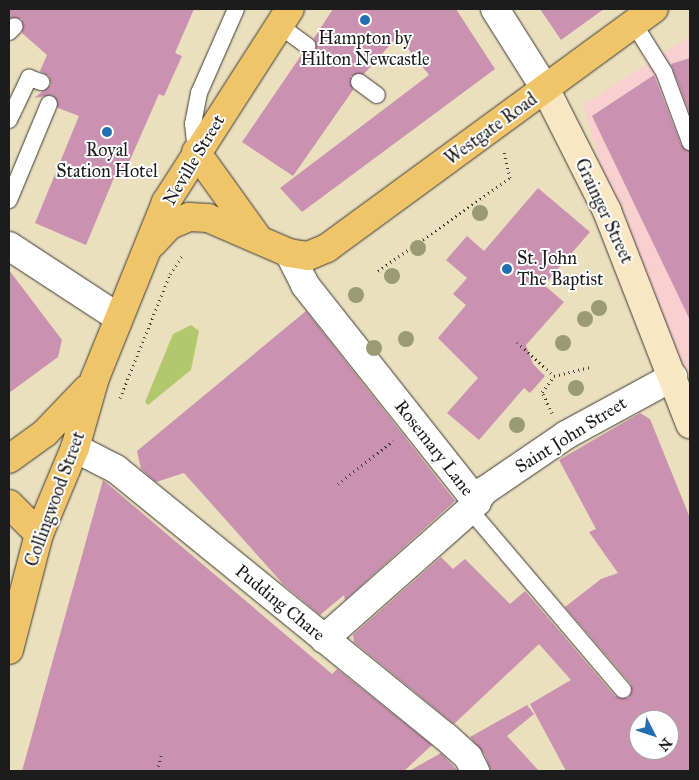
<!DOCTYPE html>
<style>
body{margin:0}
#map{position:relative;width:699px;height:780px;overflow:hidden;background:#ebe0be;font-family:"IM FELL Great Primer",serif}
div>[style]{position:absolute}
[style*='--x']{left:calc(var(--x)*1px);top:calc(var(--y)*1px);width:calc(var(--w)*1px);rotate:calc(var(--a)*1deg)}
.built>*{inset:0;background:#f7d0cf}
.green>*{inset:0;background:#b2c86d}
.building>*{inset:0;background:#cb91b1}
.path>*{height:3px;margin-top:-1.5px;transform-origin:0;background:repeating-linear-gradient(90deg,#3b3934 0 1px,transparent 0 5px)}
.roads{filter:drop-shadow(0 0 1px #3b3934) drop-shadow(0 0 1px #3b3934)}
.lane>*{height:16px;margin:-8px;padding:0 8px;transform-origin:8px;border-radius:8px;background:#fff}
.street>*{height:28px;margin:-14px;padding:0 14px;transform-origin:14px;border-radius:14px;background:#fff}
.secondary>*{height:28px;margin:-14px;padding:0 14px;transform-origin:14px;border-radius:14px;background:#f9e7c3}
.primary>*{height:28px;margin:-14px;padding:0 14px;transform-origin:14px;border-radius:14px;background:#f0c469}
.trees>*{width:16px;height:16px;margin:-8px;border-radius:50%;background:#9a9a76}
.dots>*{width:14px;height:14px;translate:-50% -50%;box-sizing:border-box;border:2px solid #fff;border-radius:50%}
span{translate:-50% -50%;white-space:nowrap;text-align:center;line-height:1.15;-webkit-text-stroke:4px #fff;paint-order:stroke}
.poi-label{font-size:18px;color:#1c1c1c}
.left{translate:0 -50%;text-align:left}
.street-label{font-size:18px;color:#1c1c1c}
.frame{position:absolute;inset:0;border:10px solid #1c1c1c;pointer-events:none}
.north{position:absolute;left:629px;top:710px;width:50px;height:50px;box-sizing:border-box;background:#fff;border:1px solid #a4a4a4;border-radius:50%;rotate:131deg;font-size:14px;font-weight:700;line-height:20px;text-align:center;color:#1c1c1c}
.north::after{content:'';display:block;margin:auto;width:18px;height:22px;background:#1f6fb2;clip-path:polygon(50% 0,100% 100%,50% 72%,0 100%)}
</style>
<div id="map">
<div class="built">
<i style="clip-path:polygon(690px 36px,690px 378px,619px 228px,583px 105px)"></i>
</div>
<div class="green">
<i style="clip-path:polygon(191px 325px,199px 331px,191px 370px,148px 405px,145px 402px,173px 334px)"></i>
</div>
<div class="building">
<i style="clip-path:polygon(9px 9px,194px 9px,175px 53px,182px 56px,164px 96px,159px 94px,123px 176px,116px 173px,86px 245px,35px 223px,79px 116px,58px 108px,52px 95px,34px 98px,51px 85px,49px 76px,40px 71px,47px 55px,22px 33px,22px 19px,9px 18px)"></i>
<i style="clip-path:polygon(333px 9px,456px 9px,495px 69px,302px 212px,280px 188px,429px 75px,398px 36px,364px 74px,351px 76px,353px 90px,293px 176px,242px 142px,302px 54px,316px 51px,314px 38px)"></i>
<i style="clip-path:polygon(540px 9px,604px 9px,561px 40px)"></i>
<i style="clip-path:polygon(690px 58px,690px 114px,671px 64px)"></i>
<i style="clip-path:polygon(654px 75px,681px 145px,690px 152px,690px 320px,592px 116px)"></i>
<i style="clip-path:polygon(538px 188px,590px 232px,544px 285px,564px 302px,526px 345px,533px 364px,545px 376px,530px 393px,524px 388px,479px 440px,447px 413px,478px 378px,438px 338px,466px 305px,453px 294px,467px 278px,446px 260px,467px 236px,484px 251px)"></i>
<i style="clip-path:polygon(9px 270px,62px 340px,58px 357px,9px 393px)"></i>
<i style="clip-path:polygon(306px 311px,455px 501px,345px 600px,344px 595px,320px 615px,283px 584px,184px 473px,156px 482px,141px 469px,137px 451px)"></i>
<i style="clip-path:polygon(evenodd,640px 413px,650px 419px,690px 518px,690px 771px,566px 771px,530px 704px,571px 680px,539px 644px,454px 724px,354px 642px,353px 635px,441px 557px,453px 569px,465px 559px,510px 604px,525px 591px,615px 696px,629px 698px,631px 684px,565px 607px,601px 579px,618px 573px,589px 532px,596px 529px,559px 460px,640px 413px,639px 720px,669px 720px,669px 750px,639px 750px,639px 720px)"></i>
<i style="clip-path:polygon(103px 480px,332px 674px,337px 669px,432px 745px,404px 771px,22px 771px)"></i>
<i style="clip-path:polygon(527px 705px,534px 714px,507px 736px,539px 771px,491px 771px,485px 755px,470px 737px)"></i>
<i style="clip-path:polygon(441px 753px,458px 771px,409px 771px)"></i>
</div>
<div class="path">
<i style="--x:378;--y:271;--w:161;--a:-35.2"></i>
<i style="--x:510;--y:178;--w:28;--a:-103"></i>
<i style="--x:517;--y:342;--w:50;--a:42.6"></i>
<i style="--x:554;--y:376;--w:36;--a:-14"></i>
<i style="--x:120;--y:398;--w:134;--a:-68"></i>
<i style="--x:170;--y:274;--w:25;--a:-56"></i>
<i style="--x:552;--y:413;--w:23;--a:-115"></i>
<i style="--x:542;--y:392;--w:20;--a:-53"></i>
<i style="--x:338;--y:484;--w:70;--a:-38"></i>
<i style="--x:157;--y:771;--w:16;--a:-75"></i>
</div>
<div class="roads">
<div class="lane">
<i style="--x:634;--y:24;--w:57;--a:58"></i>
<i style="--x:664;--y:72;--w:75;--a:69.6"></i>
<i style="--x:280;--y:26;--w:34;--a:36"></i>
<i style="--x:9;--y:32;--w:8;--a:-45"></i>
<i style="--x:359;--y:82;--w:22;--a:36"></i>
<i style="--x:9;--y:120;--w:47;--a:-64.5"></i>
<i style="--x:29;--y:78;--w:13;--a:18"></i>
<i style="--x:196;--y:152;--w:28;--a:-96"></i>
<i style="--x:193;--y:124;--w:32;--a:-79"></i>
<i style="--x:199;--y:93;--w:92;--a:-66.2"></i>
<i style="--x:9;--y:200;--w:104;--a:-67.4"></i>
<i style="--x:470;--y:510;--w:236;--a:49.6"></i>
</div>
<div class="street">
<i style="--x:495;--y:9;--w:96;--a:57.8"></i>
<i style="--x:9;--y:246;--w:131;--a:33.2"></i>
<i style="--x:289;--y:253;--w:36;--a:63"></i>
<i style="--x:305;--y:285;--w:277;--a:51.6"></i>
<i style="--x:75;--y:448;--w:46;--a:27.1"></i>
<i style="--x:116;--y:469;--w:425;--a:39.1"></i>
<i style="--x:446;--y:737;--w:30;--a:42"></i>
<i style="--x:468;--y:757;--w:16;--a:63"></i>
<i style="--x:324;--y:639;--w:195;--a:-41.5"></i>
<i style="--x:470;--y:510;--w:24;--a:-54"></i>
<i style="--x:484;--y:491;--w:99;--a:-34.3"></i>
<i style="--x:566;--y:435;--w:122;--a:-28.5"></i>
</div>
<div class="secondary">
<i style="--x:546;--y:90;--w:136;--a:63.2"></i>
<i style="--x:607;--y:211;--w:229;--a:68.7"></i>
</div>
<div class="primary">
<i style="--x:196;--y:152;--w:105;--a:54.3"></i>
<i style="--x:152;--y:244;--w:26;--a:-47"></i>
<i style="--x:170;--y:225;--w:21;--a:-23"></i>
<i style="--x:189;--y:217;--w:19;--a:3"></i>
<i style="--x:208;--y:218;--w:88;--a:23.4"></i>
<i style="--x:289;--y:253;--w:19;--a:9"></i>
<i style="--x:308;--y:256;--w:21;--a:-23"></i>
<i style="--x:327;--y:248;--w:405;--a:-36.2"></i>
<i style="--x:9;--y:459;--w:44;--a:-35.8"></i>
<i style="--x:45;--y:433;--w:61;--a:-46.3"></i>
<i style="--x:9;--y:504;--w:42;--a:45"></i>
<i style="--x:9;--y:650;--w:120;--a:-75.5"></i>
<i style="--x:39;--y:534;--w:93;--a:-67.3"></i>
<i style="--x:75;--y:448;--w:73;--a:-74.1"></i>
<i style="--x:95;--y:378;--w:190;--a:-68"></i>
<i style="--x:166;--y:202;--w:229;--a:-57.3"></i>
</div>
</div>
<div class="trees">
<i style="left:480px;top:213px"></i>
<i style="left:418px;top:248px"></i>
<i style="left:392px;top:276px"></i>
<i style="left:356px;top:295px"></i>
<i style="left:599px;top:308px"></i>
<i style="left:585px;top:319px"></i>
<i style="left:406px;top:339px"></i>
<i style="left:563px;top:343px"></i>
<i style="left:374px;top:348px"></i>
<i style="left:576px;top:388px"></i>
<i style="left:517px;top:425px"></i>
</div>
<div class="dots">
<i style="left:365px;top:20px;background:#1f6fb2"></i>
<i style="left:107px;top:132px;background:#1f6fb2"></i>
<i style="left:507px;top:269px;background:#1f6fb2"></i>
</div>
<div class="poi-label">
<span style="left:365px;top:49px">Hampton by<br>Hilton Newcastle</span>
<span style="left:107px;top:161px">Royal<br>Station Hotel</span>
<span class="left" style="left:517px;top:269px">St. John<br>The Baptist</span>
</div>
<div class="street-label">
<span style="left:491px;top:129px;rotate:-36deg">Westgate Road</span>
<span style="left:194px;top:160px;rotate:-59deg">Neville Street</span>
<span style="left:604px;top:211px;rotate:65deg">Grainger Street</span>
<span style="left:571px;top:435px;rotate:-32deg">Saint John Street</span>
<span style="left:434px;top:448px;rotate:52deg">Rosemary Lane</span>
<span style="left:55px;top:499px;rotate:-70deg">Collingwood Street</span>
<span style="left:280px;top:603px;rotate:39deg">Pudding Chare</span>
</div>
<div class="frame"></div>
<div class="north">N</div>
</div>
